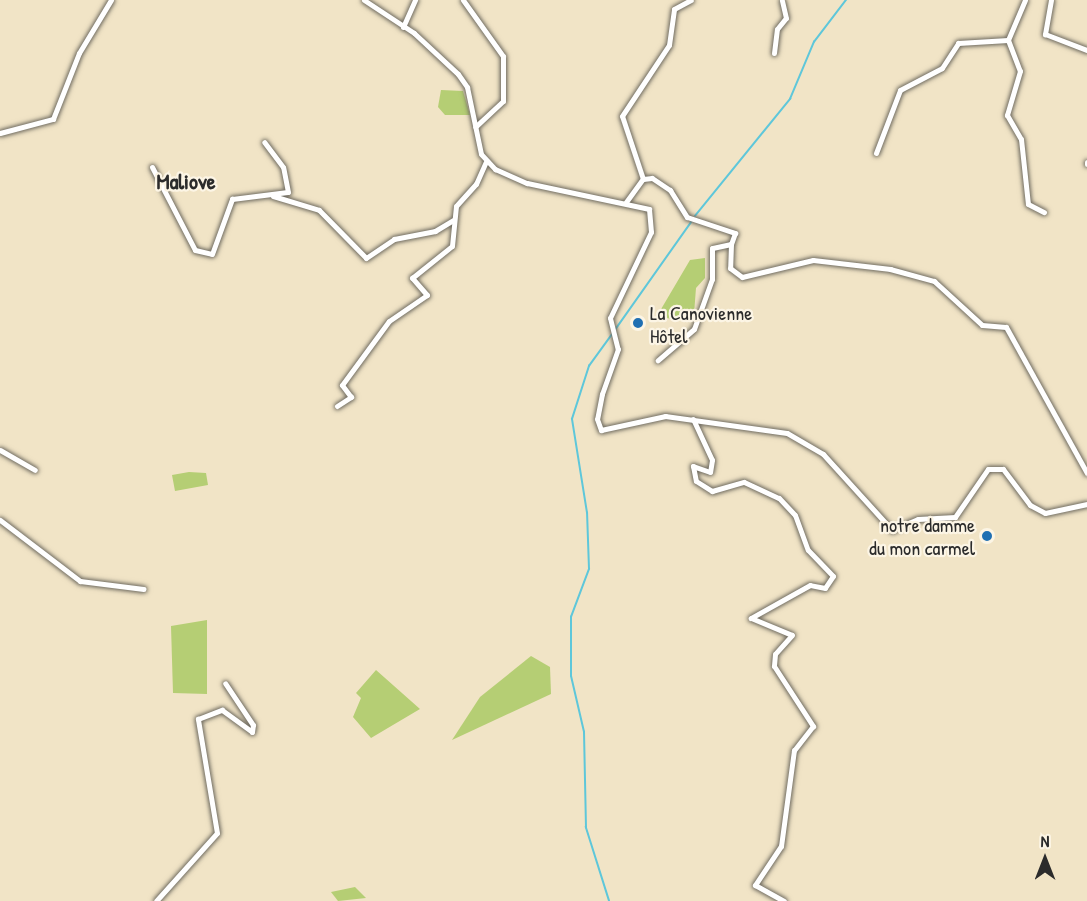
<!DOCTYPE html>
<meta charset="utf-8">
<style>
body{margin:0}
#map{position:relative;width:1087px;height:901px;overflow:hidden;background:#f1e4c6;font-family:"Patrick Hand",sans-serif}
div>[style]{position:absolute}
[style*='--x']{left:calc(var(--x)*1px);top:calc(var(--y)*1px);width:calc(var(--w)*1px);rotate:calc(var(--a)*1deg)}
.green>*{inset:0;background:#b5ce74}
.stream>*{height:1.5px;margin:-0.75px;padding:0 0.75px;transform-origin:0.75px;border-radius:0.75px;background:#5ec7da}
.roads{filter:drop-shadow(0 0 2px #706c61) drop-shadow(0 0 2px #706c61)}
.street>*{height:5px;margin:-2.5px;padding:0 2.5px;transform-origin:2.5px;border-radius:2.5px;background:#fff}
.dots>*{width:16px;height:16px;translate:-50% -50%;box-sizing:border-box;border:3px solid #fcf5e5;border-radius:50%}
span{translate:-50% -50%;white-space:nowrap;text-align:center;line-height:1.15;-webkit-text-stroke:4.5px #fcf5e5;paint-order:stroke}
.poi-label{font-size:20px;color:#2b2b2b}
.left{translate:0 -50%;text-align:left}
.right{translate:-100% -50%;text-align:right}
.quarter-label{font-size:22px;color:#2b2b2b;font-weight:700}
.north{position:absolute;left:1015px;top:829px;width:60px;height:60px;-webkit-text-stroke:4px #fcf5e5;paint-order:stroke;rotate:0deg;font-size:16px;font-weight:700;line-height:24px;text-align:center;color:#2b2b2b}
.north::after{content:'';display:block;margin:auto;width:21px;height:27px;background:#2b2b2b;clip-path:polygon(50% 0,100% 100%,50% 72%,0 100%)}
</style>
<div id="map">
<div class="green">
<i style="clip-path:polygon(441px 90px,463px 91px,470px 115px,445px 115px,438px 107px)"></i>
<i style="clip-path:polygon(705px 258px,705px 278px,696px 288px,694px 314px,686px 322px,657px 316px,690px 260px)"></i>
<i style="clip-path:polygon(189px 472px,206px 473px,208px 485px,175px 491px,172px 475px)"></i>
<i style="clip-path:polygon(207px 620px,207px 694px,173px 693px,171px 626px)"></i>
<i style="clip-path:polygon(531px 656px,550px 667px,551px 694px,452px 740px,480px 697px)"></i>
<i style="clip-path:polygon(376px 670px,420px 709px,371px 738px,353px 717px,361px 698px,356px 693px)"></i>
<i style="clip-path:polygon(355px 887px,366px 898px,338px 901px,331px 892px)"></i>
</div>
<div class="stream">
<i style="--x:695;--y:216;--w:151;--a:-50.9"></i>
<i style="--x:790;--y:99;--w:62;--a:-67.2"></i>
<i style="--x:814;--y:42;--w:53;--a:-52.7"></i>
<i style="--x:615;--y:330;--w:133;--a:-54.8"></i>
<i style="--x:609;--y:901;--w:77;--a:-107.5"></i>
<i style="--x:586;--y:828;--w:96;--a:-91.2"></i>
<i style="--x:584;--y:732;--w:57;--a:-103.1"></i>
<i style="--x:571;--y:676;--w:59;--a:-90"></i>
<i style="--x:571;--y:617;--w:51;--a:-69.4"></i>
<i style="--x:589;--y:569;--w:56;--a:-92"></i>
<i style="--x:587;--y:513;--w:95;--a:-99.1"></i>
<i style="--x:572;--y:419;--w:56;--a:-72.2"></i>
<i style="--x:589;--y:366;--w:39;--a:-54"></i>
</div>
<div class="roads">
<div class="street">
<i style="--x:364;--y:0;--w:60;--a:33.4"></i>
<i style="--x:414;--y:33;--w:60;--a:43"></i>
<i style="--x:458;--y:74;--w:16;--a:55"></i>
<i style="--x:467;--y:87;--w:68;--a:78.2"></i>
<i style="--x:481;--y:154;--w:21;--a:47"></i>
<i style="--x:495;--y:169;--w:35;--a:24"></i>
<i style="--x:527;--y:183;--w:125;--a:12"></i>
<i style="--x:649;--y:209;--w:23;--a:85"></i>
<i style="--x:651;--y:232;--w:95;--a:115.5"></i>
<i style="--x:610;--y:318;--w:32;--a:76"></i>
<i style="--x:618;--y:349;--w:48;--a:109.6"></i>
<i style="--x:602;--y:394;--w:25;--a:101"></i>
<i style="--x:597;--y:419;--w:12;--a:70"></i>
<i style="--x:601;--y:430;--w:66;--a:-12.3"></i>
<i style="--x:665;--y:416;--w:123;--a:7.9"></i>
<i style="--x:787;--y:433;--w:42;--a:30.3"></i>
<i style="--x:823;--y:454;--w:103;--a:47.8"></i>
<i style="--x:892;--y:530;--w:28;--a:-23"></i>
<i style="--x:918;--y:519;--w:37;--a:-3"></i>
<i style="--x:955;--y:517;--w:58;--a:-55.5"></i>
<i style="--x:988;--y:469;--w:15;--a:0"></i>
<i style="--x:1003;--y:469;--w:45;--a:53.1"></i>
<i style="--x:1030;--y:505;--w:17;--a:28"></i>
<i style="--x:1045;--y:513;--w:43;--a:-12.1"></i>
<i style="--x:463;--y:0;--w:69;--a:54.5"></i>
<i style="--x:503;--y:56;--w:45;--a:90"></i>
<i style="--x:503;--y:101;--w:38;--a:137"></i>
<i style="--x:1025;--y:0;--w:43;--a:113"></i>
<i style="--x:1008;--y:40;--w:33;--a:69"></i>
<i style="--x:1020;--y:71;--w:46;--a:106.5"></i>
<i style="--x:1007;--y:115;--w:28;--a:60"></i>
<i style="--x:1021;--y:139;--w:65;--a:83.9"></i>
<i style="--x:1028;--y:204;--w:18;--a:27"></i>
<i style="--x:1051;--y:0;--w:35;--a:100"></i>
<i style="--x:1045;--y:34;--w:45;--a:20.9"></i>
<i style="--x:403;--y:27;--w:30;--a:-66"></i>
<i style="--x:774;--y:53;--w:24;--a:-83"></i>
<i style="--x:777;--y:29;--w:14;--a:-51"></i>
<i style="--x:786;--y:18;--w:18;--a:-103"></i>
<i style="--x:0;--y:133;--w:55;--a:-14.8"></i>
<i style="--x:53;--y:119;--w:71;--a:-68.5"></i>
<i style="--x:79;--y:53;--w:62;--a:-58.9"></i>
<i style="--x:876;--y:153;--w:67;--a:-69.1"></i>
<i style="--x:900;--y:90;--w:47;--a:-27.6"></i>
<i style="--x:942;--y:68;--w:30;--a:-57"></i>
<i style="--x:958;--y:43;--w:50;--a:-3.4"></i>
<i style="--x:1087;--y:162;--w:2;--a:90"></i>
<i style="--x:152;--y:167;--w:93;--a:62.6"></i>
<i style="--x:195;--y:250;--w:17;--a:13"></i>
<i style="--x:212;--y:254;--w:59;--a:-70"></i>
<i style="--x:232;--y:199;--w:56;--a:-7.1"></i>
<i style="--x:288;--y:192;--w:25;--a:-101"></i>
<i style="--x:283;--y:167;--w:31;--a:-127"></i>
<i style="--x:643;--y:179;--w:66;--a:-108.4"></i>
<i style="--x:622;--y:116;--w:85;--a:-56.5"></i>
<i style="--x:669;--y:45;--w:36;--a:-82"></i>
<i style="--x:674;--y:9;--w:19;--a:-28"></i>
<i style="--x:273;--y:196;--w:48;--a:16.9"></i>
<i style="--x:319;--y:210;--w:67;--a:45.6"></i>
<i style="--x:366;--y:258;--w:34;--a:-34"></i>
<i style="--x:394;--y:239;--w:42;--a:-11"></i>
<i style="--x:435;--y:231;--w:21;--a:-31"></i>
<i style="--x:626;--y:202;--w:29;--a:-54"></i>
<i style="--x:643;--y:179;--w:9;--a:-6"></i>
<i style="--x:652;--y:178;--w:22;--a:34"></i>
<i style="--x:670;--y:190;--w:32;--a:58"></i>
<i style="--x:687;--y:217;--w:51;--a:18.4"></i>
<i style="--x:735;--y:233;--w:12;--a:110"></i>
<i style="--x:731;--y:244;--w:19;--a:168"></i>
<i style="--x:712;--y:248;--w:31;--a:90"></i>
<i style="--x:712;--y:279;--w:53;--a:109.8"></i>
<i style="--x:694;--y:329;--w:48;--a:139.3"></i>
<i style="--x:731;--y:244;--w:24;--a:92"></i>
<i style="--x:730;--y:268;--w:15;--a:37"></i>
<i style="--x:742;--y:277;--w:73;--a:-13.5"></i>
<i style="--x:813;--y:260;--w:78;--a:6.7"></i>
<i style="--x:890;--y:269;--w:46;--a:15.3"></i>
<i style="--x:934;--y:281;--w:65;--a:42.5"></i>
<i style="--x:982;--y:325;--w:24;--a:5"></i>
<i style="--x:1006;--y:327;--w:167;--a:61"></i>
<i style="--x:337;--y:406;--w:17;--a:-33"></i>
<i style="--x:351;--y:397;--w:15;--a:-127"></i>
<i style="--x:342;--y:385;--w:79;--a:-53.7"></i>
<i style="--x:389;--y:321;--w:46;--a:-34.4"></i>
<i style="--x:427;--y:295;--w:23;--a:-131"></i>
<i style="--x:412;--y:278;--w:51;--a:-38.7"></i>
<i style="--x:452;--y:246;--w:40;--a:-84.3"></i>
<i style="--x:456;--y:206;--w:30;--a:-48"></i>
<i style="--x:476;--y:184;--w:24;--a:-66"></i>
<i style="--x:693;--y:419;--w:45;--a:65.1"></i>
<i style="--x:712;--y:460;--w:12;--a:99"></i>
<i style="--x:710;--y:472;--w:18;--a:-161"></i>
<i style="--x:693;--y:466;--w:15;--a:79"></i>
<i style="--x:696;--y:481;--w:19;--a:32"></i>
<i style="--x:712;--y:491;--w:33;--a:-16"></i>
<i style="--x:744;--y:482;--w:38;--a:25"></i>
<i style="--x:779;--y:498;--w:23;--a:47"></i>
<i style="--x:795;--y:515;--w:37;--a:70"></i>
<i style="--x:808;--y:550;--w:36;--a:46"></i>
<i style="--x:833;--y:576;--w:14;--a:124"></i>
<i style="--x:825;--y:588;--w:15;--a:-169"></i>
<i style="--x:810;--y:585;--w:68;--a:150.8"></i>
<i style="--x:751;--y:618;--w:44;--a:22.5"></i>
<i style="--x:792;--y:635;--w:25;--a:132"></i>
<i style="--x:775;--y:654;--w:12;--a:95"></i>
<i style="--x:774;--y:666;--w:72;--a:57"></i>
<i style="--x:813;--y:726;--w:31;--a:128"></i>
<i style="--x:794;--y:750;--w:97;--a:97.7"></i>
<i style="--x:781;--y:846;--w:47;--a:123.7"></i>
<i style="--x:755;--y:885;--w:33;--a:29"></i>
<i style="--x:0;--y:450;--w:40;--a:29.7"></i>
<i style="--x:0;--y:520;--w:101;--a:37.3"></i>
<i style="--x:80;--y:581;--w:64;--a:7.2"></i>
<i style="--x:156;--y:901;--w:91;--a:-48.1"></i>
<i style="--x:217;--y:833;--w:116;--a:-99.5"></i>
<i style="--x:198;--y:719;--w:26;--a:-21"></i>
<i style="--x:222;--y:710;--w:37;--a:36"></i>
<i style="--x:252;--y:732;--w:7;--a:-82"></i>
<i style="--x:253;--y:725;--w:50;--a:-123.7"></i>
</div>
</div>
<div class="dots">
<i style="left:638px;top:323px;background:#1f6fb2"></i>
<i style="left:987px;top:536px;background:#1f6fb2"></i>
</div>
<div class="poi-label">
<span class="left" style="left:650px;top:324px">La Canovienne<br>Hôtel</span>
<span class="right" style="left:975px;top:536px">notre damme<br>du mon carmel</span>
</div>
<div class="quarter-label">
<span style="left:186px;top:182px">Maliove</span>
</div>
<div class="north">N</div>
</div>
